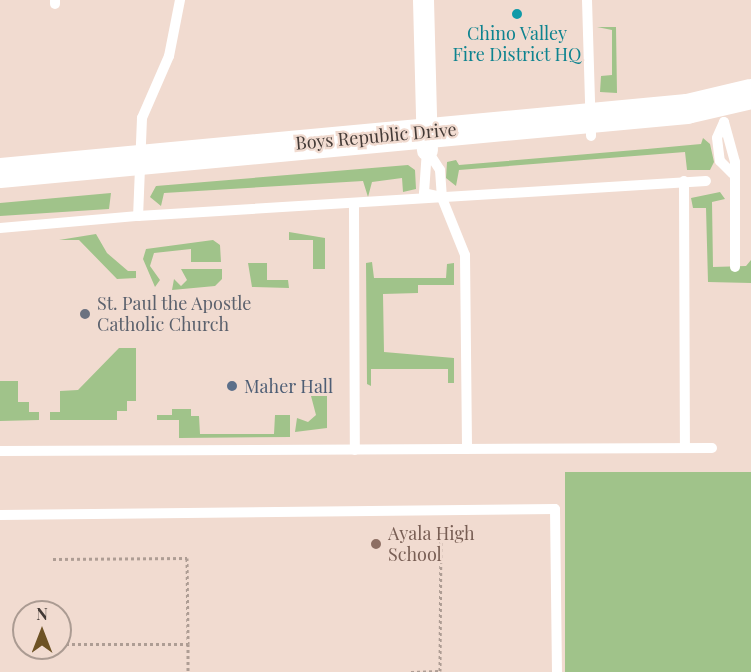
<!DOCTYPE html>
<style>
body{margin:0}
#map{position:relative;width:751px;height:672px;overflow:hidden;background:#f1dbd0;font-family:"Playfair Display",serif}
div>[style]{position:absolute}
[style*='--x']{left:calc(var(--x)*1px);top:calc(var(--y)*1px);width:calc(var(--w)*1px);rotate:calc(var(--a)*1deg)}
.green>*{inset:0;background:#a0c38a;transform-origin:0 0}
.path>*{height:3px;margin-top:-1.5px;transform-origin:0;background:repeating-linear-gradient(90deg,#ae9d94 0 3px,transparent 0 6px)}
.service>*{height:10px;margin:-5px;padding:0 5px;transform-origin:5px;border-radius:5px;background:#fff}
.minor>*{height:21px;margin:-10.5px;padding:0 10.5px;transform-origin:10.5px;border-radius:10.5px;background:#fff}
.secondary>*{height:30px;margin:-15px;padding:0 15px;transform-origin:15px;border-radius:15px;background:#fff}
.dots>*{width:16px;height:16px;translate:-50% -50%;box-sizing:border-box;border:3px solid #f1dbd0;border-radius:50%}
span{translate:-50% -50%;white-space:nowrap;text-align:center;line-height:1.15;-webkit-text-stroke:4.5px #f1dbd0;paint-order:stroke}
.culture-label{font-size:18px;color:#0d838f}
.street-label{font-size:18px;color:#433a36}
.worship-label{font-size:18px;color:#5b616d}
.left{translate:0 -50%;text-align:left}
.service-label{font-size:18px;color:#4e5e75}
.education-label{font-size:18px;color:#785e54}
.north{position:absolute;left:12px;top:600px;width:60px;height:60px;box-sizing:border-box;background:#f1dbd0;border:2px solid #ab9b92;border-radius:50%;rotate:0deg;font-size:16px;font-weight:700;line-height:24px;text-align:center;color:#433a36}
.north::after{content:'';display:block;margin:auto;width:21px;height:27px;background:#6d5224;clip-path:polygon(50% 0,100% 100%,50% 72%,0 100%)}
</style>
<div id="map">
<div class="green">
<i style="clip-path:polygon(597px 27px,616px 27px,617px 93px,600px 92px,601px 76px,612px 75px,612px 30px)"></i>
<i style="clip-path:polygon(703px 138px,710px 144px,714px 162px,710px 170px,687px 170px,685px 152px,459px 170px,456px 186px,446px 178px,447px 162px,456px 160px,459px 165px,647px 149px,701px 144px)"></i>
<i style="clip-path:polygon(408px 165px,415px 170px,416px 189px,403px 192px,402px 178px,372px 182px,368px 197px,363px 181px,164px 193px,161px 206px,150px 197px,156px 186px)"></i>
<i style="clip-path:polygon(720px 192px,725px 199px,712px 202px,713px 267px,746px 266px,751px 260px,751px 283px,708px 282px,706px 208px,693px 208px,691px 198px)"></i>
<i style="clip-path:polygon(111px 193px,109px 209px,0 216px,0 203px)"></i>
<i style="clip-path:polygon(289px 232px,325px 238px,325px 269px,313px 269px,313px 240px,289px 240px)"></i>
<i style="clip-path:polygon(96px 234px,107px 253px,128px 271px,136px 271px,136px 278px,117px 279px,79px 240px,59px 240px)"></i>
<i style="clip-path:polygon(213px 240px,220px 245px,221px 262px,191px 262px,191px 249px,154px 253px,150px 266px,160px 280px,155px 287px,143px 259px,146px 249px)"></i>
<i style="clip-path:polygon(372px 262px,374px 278px,446px 278px,447px 264px,454px 263px,454px 285px,418px 285px,418px 293px,383px 294px,384px 352px,454px 358px,454px 383px,448px 383px,448px 369px,371px 369px,371px 386px,367px 384px,366px 263px)"></i>
<i style="clip-path:polygon(248px 263px,267px 263px,267px 280px,288px 280px,289px 288px,252px 287px)"></i>
<i style="clip-path:polygon(181px 269px,222px 269px,222px 279px,215px 286px,172px 290px,174px 279px,181px 286px,187px 280px)"></i>
<i style="clip-path:polygon(119px 348px,136px 348px,136px 401px,127px 401px,127px 411px,117px 411px,117px 420px,50px 420px,50px 412px,60px 412px,60px 391px,78px 390px)"></i>
<i style="clip-path:polygon(0 381px,18px 381px,18px 402px,29px 402px,29px 412px,39px 412px,39px 420px,0 421px)"></i>
<i style="clip-path:polygon(311px 396px,327px 396px,327px 428px,295px 432px,297px 418px,308px 422px,316px 415px)"></i>
<i style="clip-path:polygon(172px 409px,191px 409px,191px 416px,199px 416px,200px 434px,274px 434px,275px 415px,290px 415px,290px 437px,179px 438px,179px 420px,157px 420px,157px 415px,172px 415px)"></i>
<i style="left:751px;top:472px;width:200px;height:186px;rotate:90deg"></i>
</div>
<div class="path">
<i style="--x:53;--y:559;--w:134;--a:-0.4"></i>
<i style="--x:187;--y:558;--w:86;--a:89.3"></i>
<i style="--x:60;--y:644;--w:128;--a:0"></i>
<i style="--x:188;--y:644;--w:28;--a:90"></i>
<i style="--x:411;--y:672;--w:29;--a:-2"></i>
<i style="--x:440;--y:671;--w:133;--a:-89.6"></i>
</div>
<div class="service">
<i style="--x:55;--y:0;--w:4;--a:90"></i>
<i style="--x:180;--y:0;--w:57;--a:101.1"></i>
<i style="--x:169;--y:56;--w:68;--a:113.5"></i>
<i style="--x:142;--y:118;--w:98;--a:92.3"></i>
<i style="--x:138;--y:216;--w:569;--a:-3.53"></i>
<i style="--x:587;--y:0;--w:136;--a:88.3"></i>
<i style="--x:724;--y:122;--w:41;--a:74.6"></i>
<i style="--x:735;--y:162;--w:105;--a:90"></i>
<i style="--x:724;--y:122;--w:17;--a:114"></i>
<i style="--x:717;--y:138;--w:23;--a:83"></i>
<i style="--x:720;--y:161;--w:18;--a:45"></i>
<i style="--x:427;--y:150;--w:24;--a:57"></i>
<i style="--x:440;--y:170;--w:28;--a:86"></i>
<i style="--x:442;--y:198;--w:61;--a:68"></i>
<i style="--x:465;--y:255;--w:194;--a:89.4"></i>
<i style="--x:427;--y:150;--w:43;--a:94"></i>
<i style="--x:424;--y:193;--w:13;--a:13"></i>
<i style="--x:684;--y:181;--w:267;--a:89.8"></i>
<i style="--x:354;--y:207;--w:243;--a:89.8"></i>
<i style="--x:0;--y:228;--w:139;--a:-5"></i>
<i style="--x:0;--y:451;--w:712;--a:-0.24"></i>
<i style="--x:0;--y:515;--w:555;--a:-0.62"></i>
<i style="--x:555;--y:509;--w:163;--a:89.3"></i>
</div>
<div class="minor">
<i style="--x:423;--y:0;--w:150;--a:88.5"></i>
</div>
<div class="secondary">
<i style="--x:0;--y:173;--w:690;--a:-5.32"></i>
<i style="--x:687;--y:109;--w:66;--a:-13.2"></i>
</div>
<div class="dots">
<i style="left:517px;top:14px;background:#0f9aa8"></i>
<i style="left:85px;top:314px;background:#6b7280"></i>
<i style="left:232px;top:386px;background:#5c6f8a"></i>
<i style="left:376px;top:544px;background:#8d6e63"></i>
</div>
<div class="culture-label">
<span style="left:517px;top:44px">Chino Valley<br>Fire District HQ</span>
</div>
<div class="street-label">
<span style="left:376px;top:136px;rotate:-5deg">Boys Republic Drive</span>
</div>
<div class="worship-label">
<span class="left" style="left:97px;top:314px">St. Paul the Apostle<br>Catholic Church</span>
</div>
<div class="service-label">
<span class="left" style="left:244px;top:386px">Maher Hall</span>
</div>
<div class="education-label">
<span class="left" style="left:388px;top:544px">Ayala High<br>School</span>
</div>
<div class="north">N</div>
</div>
